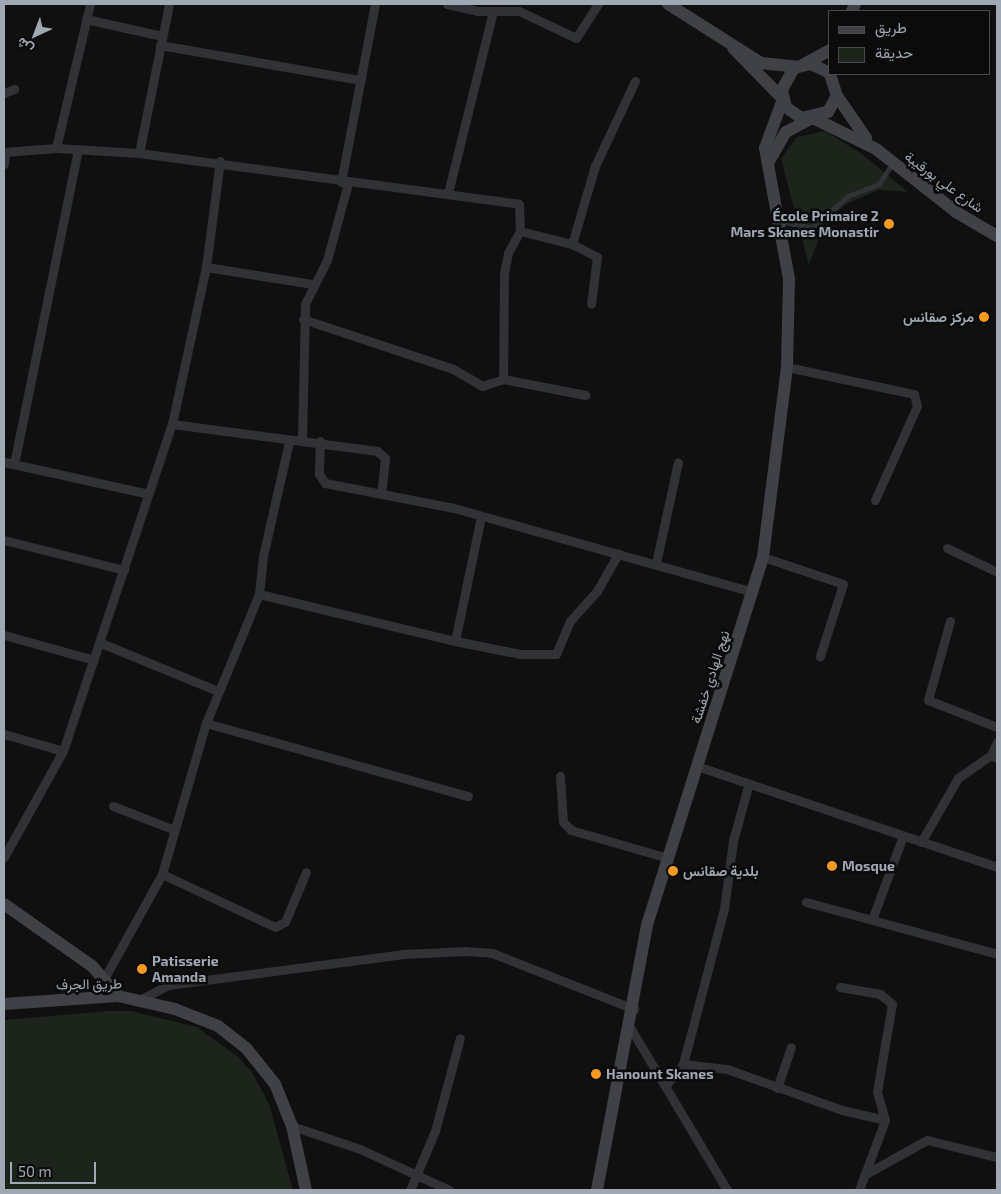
<!DOCTYPE html>
<meta charset="utf-8">
<style>
body{margin:0}
#map{position:relative;width:1001px;height:1194px;overflow:hidden;background:#101011;font-family:"Exo 2",Vazirmatn,sans-serif}
div>[style]{position:absolute}
[style*='--x']{left:calc(var(--x)*1px);top:calc(var(--y)*1px);width:calc(var(--w)*1px);rotate:calc(var(--a)*1deg)}
.green>*{inset:0;background:#1c241c}
.lane>*{height:4.5px;margin:-2.25px;padding:0 2.25px;transform-origin:2.25px;border-radius:2.25px;background:#313236}
.street>*{height:9px;margin:-4.5px;padding:0 4.5px;transform-origin:4.5px;border-radius:4.5px;background:#313236}
.secondary>*{height:12px;margin:-6px;padding:0 6px;transform-origin:6px;border-radius:6px;background:#3f4146}
.dots>*{width:14px;height:14px;translate:-50% -50%;box-sizing:border-box;border:2px solid #0b0b0c;border-radius:50%}
span{translate:-50% -50%;white-space:nowrap;text-align:center;line-height:1.15;-webkit-text-stroke:5px #0b0b0c;paint-order:stroke}
.street-label{font-size:14px;color:#a0a8b3}
.poi-label{font-size:14px;color:#a0a8b3;font-weight:700}
.right{translate:-100% -50%;text-align:right}
.left{translate:0 -50%;text-align:left}
.frame{position:absolute;inset:0;border:5px solid #a0a8b3;pointer-events:none}
.legend{position:absolute;left:828px;top:10px;width:162px;height:65px;box-sizing:border-box;background:#0b0b0c;border:1px solid #474a4f;margin:0;padding:6px 9px;list-style:none;font-size:15px;color:#a0a8b3}
.legend li{display:flex;align-items:center;gap:10px;height:25px}
.legend b{width:25px;border:1px solid #474a4f}
.north{position:absolute;left:10px;top:10px;width:50px;height:50px;-webkit-text-stroke:4px #0b0b0c;paint-order:stroke;rotate:223deg;font-size:14px;font-weight:700;line-height:20px;text-align:center;color:#a0a8b3}
.north::after{content:'';display:block;margin:auto;width:18px;height:22px;background:#a0a8b3;clip-path:polygon(50% 0,100% 100%,50% 72%,0 100%)}
.scale{position:absolute;left:10px;top:1162px;width:86px;height:22px;box-sizing:border-box;border:2px solid #a0a8b3;border-top:0;padding-left:6px;font-size:15px;line-height:18px;white-space:nowrap;color:#a0a8b3;-webkit-text-stroke:4px #0b0b0c;paint-order:stroke}
</style>
<div id="map">
<div class="green">
<i style="clip-path:polygon(825px 131px,862px 154px,908px 192px,879px 190px,846px 204px,824px 224px,809px 265px,781px 159px,797px 137px)"></i>
<i style="clip-path:polygon(108px 1011px,131px 1011px,197px 1027px,237px 1056px,252px 1072px,269px 1104px,293px 1190px,4px 1190px,4px 1020px)"></i>
</div>
<div class="lane">
<i style="--x:780;--y:221;--w:33;--a:12"></i>
<i style="--x:812;--y:228;--w:48;--a:-41.6"></i>
<i style="--x:848;--y:196;--w:33;--a:-21"></i>
<i style="--x:879;--y:184;--w:24;--a:-57"></i>
</div>
<div class="street">
<i style="--x:447;--y:4;--w:31;--a:13"></i>
<i style="--x:477;--y:11;--w:42;--a:0"></i>
<i style="--x:519;--y:11;--w:63;--a:25.3"></i>
<i style="--x:576;--y:38;--w:40;--a:-57.1"></i>
<i style="--x:86;--y:19;--w:78;--a:12.6"></i>
<i style="--x:160;--y:45;--w:204;--a:9.9"></i>
<i style="--x:4;--y:93;--w:11;--a:-22"></i>
<i style="--x:56;--y:148;--w:148;--a:-76.7"></i>
<i style="--x:4;--y:152;--w:52;--a:-4.4"></i>
<i style="--x:56;--y:148;--w:83;--a:3.4"></i>
<i style="--x:139;--y:153;--w:383;--a:7.6"></i>
<i style="--x:519;--y:204;--w:27;--a:88"></i>
<i style="--x:520;--y:231;--w:54;--a:14"></i>
<i style="--x:572;--y:244;--w:28;--a:27"></i>
<i style="--x:597;--y:257;--w:47;--a:97.3"></i>
<i style="--x:139;--y:153;--w:152;--a:-78.6"></i>
<i style="--x:4;--y:164;--w:12;--a:-85"></i>
<i style="--x:341;--y:182;--w:181;--a:-79.2"></i>
<i style="--x:448;--y:193;--w:187;--a:-76.1"></i>
<i style="--x:520;--y:231;--w:25;--a:119"></i>
<i style="--x:508;--y:253;--w:21;--a:101"></i>
<i style="--x:504;--y:274;--w:105;--a:90.5"></i>
<i style="--x:503;--y:379;--w:84;--a:11"></i>
<i style="--x:572;--y:244;--w:81;--a:-73.6"></i>
<i style="--x:595;--y:166;--w:94;--a:-64.8"></i>
<i style="--x:206;--y:267;--w:107;--a:9.1"></i>
<i style="--x:303;--y:319;--w:158;--a:18.4"></i>
<i style="--x:453;--y:369;--w:34;--a:30"></i>
<i style="--x:482;--y:386;--w:22;--a:-18"></i>
<i style="--x:787;--y:367;--w:130;--a:12"></i>
<i style="--x:914;--y:394;--w:12;--a:76"></i>
<i style="--x:917;--y:406;--w:103;--a:114.1"></i>
<i style="--x:172;--y:424;--w:207;--a:7.5"></i>
<i style="--x:377;--y:451;--w:11;--a:41"></i>
<i style="--x:385;--y:458;--w:36;--a:96"></i>
<i style="--x:302;--y:440;--w:136;--a:-88.7"></i>
<i style="--x:305;--y:304;--w:49;--a:-63.4"></i>
<i style="--x:327;--y:260;--w:80;--a:-74.7"></i>
<i style="--x:320;--y:441;--w:33;--a:92"></i>
<i style="--x:319;--y:474;--w:11;--a:56"></i>
<i style="--x:325;--y:483;--w:131;--a:11"></i>
<i style="--x:454;--y:508;--w:311;--a:15.7"></i>
<i style="--x:4;--y:462;--w:148;--a:12.4"></i>
<i style="--x:14;--y:464;--w:321;--a:-78.5"></i>
<i style="--x:4;--y:540;--w:124;--a:14"></i>
<i style="--x:947;--y:548;--w:55;--a:25.6"></i>
<i style="--x:763;--y:557;--w:84;--a:18.6"></i>
<i style="--x:843;--y:584;--w:76;--a:107.7"></i>
<i style="--x:656;--y:563;--w:103;--a:-77.7"></i>
<i style="--x:259;--y:594;--w:202;--a:13.5"></i>
<i style="--x:455;--y:641;--w:127;--a:-78.2"></i>
<i style="--x:950;--y:621;--w:82;--a:105.6"></i>
<i style="--x:928;--y:700;--w:74;--a:21.4"></i>
<i style="--x:4;--y:635;--w:93;--a:15.5"></i>
<i style="--x:455;--y:641;--w:66;--a:11.3"></i>
<i style="--x:520;--y:654;--w:36;--a:0"></i>
<i style="--x:556;--y:654;--w:36;--a:-67"></i>
<i style="--x:570;--y:621;--w:40;--a:-48"></i>
<i style="--x:597;--y:591;--w:43;--a:-60.4"></i>
<i style="--x:101;--y:643;--w:126;--a:22.3"></i>
<i style="--x:206;--y:723;--w:272;--a:15.6"></i>
<i style="--x:4;--y:734;--w:61;--a:16.1"></i>
<i style="--x:991;--y:755;--w:14;--a:-65"></i>
<i style="--x:697;--y:766;--w:317;--a:18.6"></i>
<i style="--x:560;--y:776;--w:46;--a:86.3"></i>
<i style="--x:563;--y:822;--w:11;--a:45"></i>
<i style="--x:571;--y:830;--w:101;--a:16.1"></i>
<i style="--x:113;--y:806;--w:66;--a:21.2"></i>
<i style="--x:921;--y:842;--w:74;--a:-60"></i>
<i style="--x:958;--y:778;--w:40;--a:-34.9"></i>
<i style="--x:991;--y:755;--w:7;--a:27"></i>
<i style="--x:4;--y:857;--w:121;--a:-60.9"></i>
<i style="--x:63;--y:751;--w:345;--a:-71.6"></i>
<i style="--x:172;--y:424;--w:161;--a:-77.8"></i>
<i style="--x:206;--y:267;--w:107;--a:-82.5"></i>
<i style="--x:162;--y:874;--w:125;--a:25.1"></i>
<i style="--x:275;--y:927;--w:11;--a:-27"></i>
<i style="--x:285;--y:922;--w:54;--a:-67.2"></i>
<i style="--x:806;--y:902;--w:198;--a:15.2"></i>
<i style="--x:873;--y:917;--w:86;--a:-69.7"></i>
<i style="--x:105;--y:977;--w:118;--a:-61"></i>
<i style="--x:162;--y:874;--w:157;--a:-73.8"></i>
<i style="--x:206;--y:723;--w:139;--a:-67.7"></i>
<i style="--x:259;--y:594;--w:38;--a:-84"></i>
<i style="--x:263;--y:556;--w:117;--a:-77.2"></i>
<i style="--x:840;--y:987;--w:41;--a:9.9"></i>
<i style="--x:880;--y:994;--w:16;--a:40"></i>
<i style="--x:892;--y:1004;--w:89;--a:99.7"></i>
<i style="--x:877;--y:1092;--w:29;--a:74"></i>
<i style="--x:885;--y:1120;--w:75;--a:110.4"></i>
<i style="--x:139;--y:1000;--w:33;--a:-27"></i>
<i style="--x:168;--y:985;--w:238;--a:-7.5"></i>
<i style="--x:404;--y:954;--w:61;--a:-2.8"></i>
<i style="--x:465;--y:951;--w:27;--a:4"></i>
<i style="--x:492;--y:953;--w:153;--a:21.5"></i>
<i style="--x:631;--y:1029;--w:187;--a:59.2"></i>
<i style="--x:683;--y:1064;--w:160;--a:-75.2"></i>
<i style="--x:724;--y:909;--w:69;--a:-82.5"></i>
<i style="--x:733;--y:841;--w:57;--a:-74.7"></i>
<i style="--x:667;--y:1084;--w:26;--a:-51"></i>
<i style="--x:683;--y:1064;--w:44;--a:6.5"></i>
<i style="--x:727;--y:1069;--w:122;--a:19.6"></i>
<i style="--x:842;--y:1110;--w:44;--a:13.1"></i>
<i style="--x:777;--y:1088;--w:43;--a:-71.1"></i>
<i style="--x:292;--y:1126;--w:72;--a:18.7"></i>
<i style="--x:360;--y:1149;--w:98;--a:24.7"></i>
<i style="--x:864;--y:1175;--w:72;--a:-29.1"></i>
<i style="--x:927;--y:1140;--w:72;--a:13.7"></i>
<i style="--x:410;--y:1190;--w:64;--a:-67"></i>
<i style="--x:435;--y:1131;--w:96;--a:-75"></i>
</div>
<div class="secondary">
<i style="--x:668;--y:4;--w:110;--a:32.4"></i>
<i style="--x:761;--y:63;--w:36;--a:6"></i>
<i style="--x:852;--y:11;--w:8;--a:-67"></i>
<i style="--x:804;--y:64;--w:30;--a:-28"></i>
<i style="--x:830;--y:73;--w:21;--a:-155"></i>
<i style="--x:811;--y:64;--w:17;--a:167"></i>
<i style="--x:794;--y:68;--w:25;--a:119"></i>
<i style="--x:782;--y:90;--w:17;--a:77"></i>
<i style="--x:786;--y:107;--w:19;--a:36"></i>
<i style="--x:801;--y:118;--w:28;--a:-13"></i>
<i style="--x:828;--y:112;--w:18;--a:-61"></i>
<i style="--x:837;--y:96;--w:23;--a:-108"></i>
<i style="--x:837;--y:96;--w:51;--a:55.4"></i>
<i style="--x:813;--y:118;--w:70;--a:26.2"></i>
<i style="--x:876;--y:149;--w:102;--a:38.2"></i>
<i style="--x:956;--y:212;--w:48;--a:30.3"></i>
<i style="--x:768;--y:163;--w:36;--a:-60"></i>
<i style="--x:786;--y:132;--w:27;--a:-28"></i>
<i style="--x:4;--y:904;--w:108;--a:35.2"></i>
<i style="--x:92;--y:966;--w:40;--a:49"></i>
<i style="--x:4;--y:1004;--w:114;--a:-4"></i>
<i style="--x:118;--y:996;--w:58;--a:12.8"></i>
<i style="--x:175;--y:1009;--w:46;--a:21.6"></i>
<i style="--x:218;--y:1026;--w:36;--a:38"></i>
<i style="--x:246;--y:1048;--w:46;--a:51.1"></i>
<i style="--x:275;--y:1084;--w:45;--a:68"></i>
<i style="--x:292;--y:1126;--w:66;--a:77.7"></i>
<i style="--x:597;--y:1190;--w:270;--a:-79.3"></i>
<i style="--x:647;--y:925;--w:386;--a:-72.5"></i>
<i style="--x:763;--y:557;--w:192;--a:-82.8"></i>
<i style="--x:787;--y:367;--w:88;--a:-88.7"></i>
<i style="--x:789;--y:279;--w:133;--a:-100.4"></i>
<i style="--x:765;--y:148;--w:52;--a:-69.8"></i>
<i style="--x:783;--y:99;--w:71;--a:-134.4"></i>
</div>
<div class="dots">
<i style="left:889px;top:224px;background:#f89a21"></i>
<i style="left:984px;top:317px;background:#f89a21"></i>
<i style="left:832px;top:866px;background:#f89a21"></i>
<i style="left:673px;top:871px;background:#f89a21"></i>
<i style="left:142px;top:969px;background:#f89a21"></i>
<i style="left:596px;top:1074px;background:#f89a21"></i>
</div>
<div class="street-label">
<span style="left:944px;top:182px;rotate:36deg">شارع علي بورقيبة</span>
<span style="left:710px;top:677px;rotate:-72deg">نهج الهادي خفشة</span>
<span style="left:89px;top:984px;rotate:-1deg">طريق الجرف</span>
</div>
<div class="poi-label">
<span class="right" style="left:879px;top:224px">École Primaire 2<br>Mars Skanes Monastir</span>
<span class="right" style="left:974px;top:317px">مركز صقانس</span>
<span class="left" style="left:842px;top:866px">Mosque</span>
<span class="left" style="left:683px;top:871px">بلدية صقانس</span>
<span class="left" style="left:152px;top:969px">Patisserie<br>Amanda</span>
<span class="left" style="left:606px;top:1074px">Hanount Skanes</span>
</div>
<div class="frame"></div>
<ul class="legend">
<li><b style="height:6px;background:#3f4146"></b>طريق</li>
<li><b style="height:14px;background:#1c241c"></b>حديقة</li>
</ul>
<div class="north">ش</div>
<div class="scale">50 m</div>
</div>
